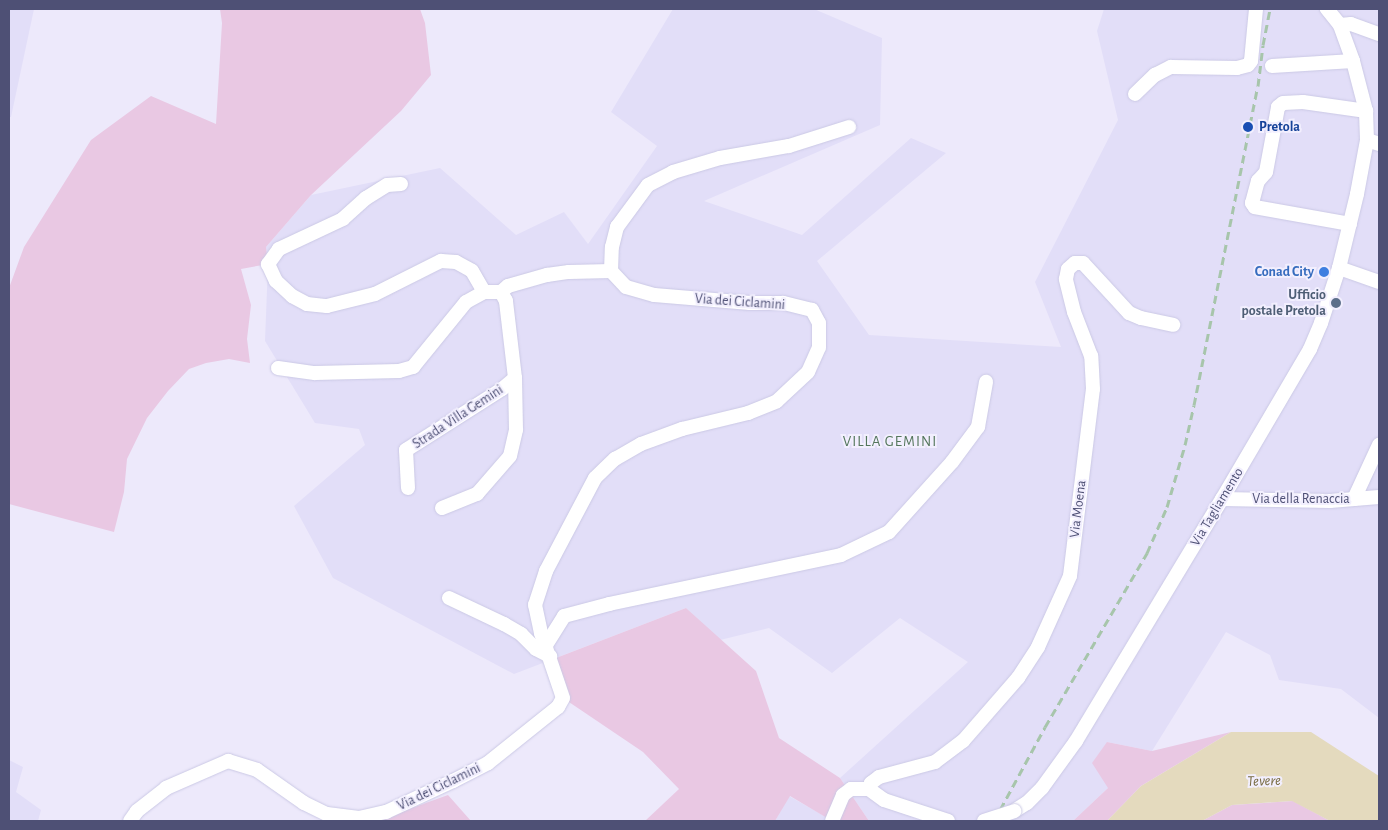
<!DOCTYPE html>
<style>
body{margin:0}
#map{position:relative;width:1388px;height:830px;overflow:hidden;background:#ede9fb;font-family:"Alegreya Sans",sans-serif}
div>[style]{position:absolute}
[style*='--x']{left:calc(var(--x)*1px);top:calc(var(--y)*1px);width:calc(var(--w)*1px);rotate:calc(var(--a)*1deg)}
.residential>*{inset:0;background:#e2def8}
.green>*{inset:0;background:#e9c8e3}
.water>*{inset:0;background:#e4dabe}
.roads{filter:drop-shadow(0 0 1px #cbc9e5) drop-shadow(0 0 1px #cbc9e5)}
.minor>*{height:14px;margin:-7px;padding:0 7px;transform-origin:7px;border-radius:7px;background:#fff}
.rail>*{height:3px;margin-top:-1.5px;transform-origin:0;background:repeating-linear-gradient(90deg,#a7c5ab 0 8px,transparent 0 13px)}
.bridges{filter:drop-shadow(0 0 1px #cbc9e5) drop-shadow(0 0 1px #cbc9e5)}
.minor-bridge>*{height:14px;margin:-7px;padding:0 7px;transform-origin:7px;border-radius:7px;background:#fff}
.dots>*{width:14px;height:14px;translate:-50% -50%;box-sizing:border-box;border:2px solid #f2effe;border-radius:50%}
span{translate:-50% -50%;white-space:nowrap;text-align:center;line-height:1.15;-webkit-text-stroke:4px #f2effe;paint-order:stroke}
.transit-label{font-size:14px;color:#164399;font-weight:700}
.left{translate:0 -50%;text-align:left}
.shop-label{font-size:14px;color:#366cbe;font-weight:700}
.right{translate:-100% -50%;text-align:right}
.service-label{font-size:14px;color:#4e5e75;font-weight:700}
.street-label{font-size:14px;color:#4e5075}
.neighbourhood-label{font-size:15px;color:#54765c;letter-spacing:1px}
.water-label{font-size:15px;color:#786b42;font-style:italic}
.frame{position:absolute;inset:0;border:10px solid #4e5075;pointer-events:none}
</style>
<div id="map">
<div class="residential">
<i style="clip-path:polygon(9px 9px,34px 9px,11px 117px,9px 117px)"></i>
<i style="clip-path:polygon(673px 9px,814px 9px,882px 38px,880px 125px,704px 201px,802px 235px,911px 138px,946px 153px,817px 261px,869px 335px,1061px 347px,1035px 282px,1118px 120px,1097px 31px,1104px 9px,1379px 9px,1379px 718px,1341px 689px,1279px 680px,1270px 655px,1226px 632px,1152px 751px,1107px 742px,1108px 788px,1073px 821px,869px 821px,840px 778px,968px 662px,900px 618px,832px 673px,769px 628px,720px 640px,686px 608px,514px 674px,333px 578px,294px 506px,365px 445px,359px 429px,315px 423px,265px 341px,268px 264px,266px 247px,311px 195px,440px 168px,516px 235px,564px 212px,588px 244px,657px 146px,611px 112px)"></i>
<i style="clip-path:polygon(9px 760px,23px 767px,16px 792px,41px 810px,38px 821px,9px 821px)"></i>
<i style="clip-path:polygon(789px 796px,819px 813px,832px 821px,775px 821px)"></i>
</div>
<div class="green">
<i style="clip-path:polygon(220px 9px,420px 9px,425px 23px,431px 75px,401px 111px,311px 195px,266px 247px,268px 264px,241px 269px,251px 305px,247px 339px,250px 363px,229px 359px,206px 363px,189px 369px,168px 391px,147px 418px,127px 459px,124px 492px,114px 532px,9px 504px,9px 288px,24px 247px,91px 140px,151px 96px,216px 124px,222px 23px)"></i>
<i style="clip-path:polygon(686px 608px,756px 671px,779px 738px,840px 778px,869px 821px,832px 821px,790px 796px,775px 821px,645px 821px,679px 789px,643px 752px,563px 698px,556px 658px)"></i>
<i style="clip-path:polygon(1231px 732px,1141px 786px,1107px 821px,1073px 821px,1108px 788px,1092px 763px,1107px 742px,1152px 751px)"></i>
<i style="clip-path:polygon(448px 795px,471px 821px,360px 821px,398px 813px)"></i>
<i style="clip-path:polygon(1293px 801px,1330px 821px,1202px 821px,1232px 805px)"></i>
</div>
<div class="water">
<i style="clip-path:polygon(1231px 732px,1311px 732px,1379px 776px,1379px 821px,1330px 821px,1292px 801px,1232px 805px,1202px 821px,1107px 821px,1141px 786px)"></i>
</div>
<div class="roads">
<div class="minor">
<i style="--x:1340;--y:25;--w:11;--a:-5"></i>
<i style="--x:1351;--y:24;--w:30;--a:20"></i>
<i style="--x:1272;--y:66;--w:81;--a:-3.5"></i>
<i style="--x:1135;--y:94;--w:28;--a:-44"></i>
<i style="--x:1155;--y:75;--w:18;--a:-27"></i>
<i style="--x:1171;--y:67;--w:66;--a:0.9"></i>
<i style="--x:1237;--y:68;--w:11;--a:-15"></i>
<i style="--x:1248;--y:65;--w:5;--a:-53"></i>
<i style="--x:1251;--y:61;--w:52;--a:-84.5"></i>
<i style="--x:1367;--y:140;--w:13;--a:18"></i>
<i style="--x:401;--y:184;--w:14;--a:176"></i>
<i style="--x:387;--y:185;--w:25;--a:148"></i>
<i style="--x:366;--y:198;--w:31;--a:138"></i>
<i style="--x:343;--y:219;--w:71;--a:154.9"></i>
<i style="--x:279;--y:249;--w:19;--a:126"></i>
<i style="--x:268;--y:264;--w:19;--a:65"></i>
<i style="--x:276;--y:281;--w:22;--a:43"></i>
<i style="--x:292;--y:296;--w:17;--a:28"></i>
<i style="--x:307;--y:304;--w:20;--a:6"></i>
<i style="--x:327;--y:306;--w:49;--a:-14"></i>
<i style="--x:375;--y:294;--w:74;--a:-26.6"></i>
<i style="--x:441;--y:261;--w:15;--a:4"></i>
<i style="--x:456;--y:262;--w:18;--a:29"></i>
<i style="--x:472;--y:271;--w:24;--a:60"></i>
<i style="--x:1350;--y:224;--w:97;--a:-169.9"></i>
<i style="--x:1255;--y:207;--w:5;--a:-127"></i>
<i style="--x:1252;--y:203;--w:23;--a:-75"></i>
<i style="--x:1258;--y:181;--w:12;--a:-48"></i>
<i style="--x:1266;--y:172;--w:66;--a:-79.5"></i>
<i style="--x:1278;--y:107;--w:6;--a:-39"></i>
<i style="--x:1283;--y:103;--w:20;--a:-3"></i>
<i style="--x:1303;--y:102;--w:64;--a:8.1"></i>
<i style="--x:1339;--y:268;--w:42;--a:19.3"></i>
<i style="--x:278;--y:368;--w:37;--a:8"></i>
<i style="--x:315;--y:373;--w:84;--a:-1.4"></i>
<i style="--x:399;--y:371;--w:15;--a:-16"></i>
<i style="--x:413;--y:367;--w:84;--a:-50.8"></i>
<i style="--x:466;--y:302;--w:21;--a:-29"></i>
<i style="--x:484;--y:292;--w:17;--a:0"></i>
<i style="--x:501;--y:292;--w:9;--a:-41"></i>
<i style="--x:508;--y:286;--w:41;--a:-15.8"></i>
<i style="--x:547;--y:275;--w:22;--a:-8"></i>
<i style="--x:569;--y:272;--w:42;--a:-1.4"></i>
<i style="--x:408;--y:488;--w:38;--a:-93"></i>
<i style="--x:406;--y:450;--w:114;--a:-32.4"></i>
<i style="--x:502;--y:389;--w:17;--a:-40"></i>
<i style="--x:515;--y:378;--w:78;--a:-96.7"></i>
<i style="--x:506;--y:301;--w:10;--a:-119"></i>
<i style="--x:1222;--y:499;--w:108;--a:1.1"></i>
<i style="--x:1330;--y:501;--w:49;--a:-4.7"></i>
<i style="--x:1354;--y:499;--w:60;--a:-65.2"></i>
<i style="--x:442;--y:508;--w:38;--a:-22"></i>
<i style="--x:477;--y:494;--w:50;--a:-49"></i>
<i style="--x:510;--y:456;--w:27;--a:-77"></i>
<i style="--x:516;--y:430;--w:52;--a:-91.1"></i>
<i style="--x:449;--y:598;--w:61;--a:25.3"></i>
<i style="--x:504;--y:624;--w:20;--a:30"></i>
<i style="--x:521;--y:634;--w:21;--a:45"></i>
<i style="--x:536;--y:649;--w:16;--a:27"></i>
<i style="--x:546;--y:645;--w:34;--a:-58"></i>
<i style="--x:564;--y:616;--w:47;--a:-14.9"></i>
<i style="--x:609;--y:604;--w:237;--a:-11.9"></i>
<i style="--x:841;--y:555;--w:53;--a:-25.6"></i>
<i style="--x:889;--y:532;--w:94;--a:-48"></i>
<i style="--x:952;--y:462;--w:44;--a:-53.4"></i>
<i style="--x:978;--y:427;--w:46;--a:-79.9"></i>
<i style="--x:1014;--y:811;--w:15;--a:-32"></i>
<i style="--x:1027;--y:803;--w:21;--a:-45"></i>
<i style="--x:1042;--y:788;--w:58;--a:-54.1"></i>
<i style="--x:1076;--y:741;--w:283;--a:-58.9"></i>
<i style="--x:1222;--y:499;--w:174;--a:-59.6"></i>
<i style="--x:1310;--y:349;--w:28;--a:-67"></i>
<i style="--x:1321;--y:323;--w:58;--a:-71.9"></i>
<i style="--x:1339;--y:268;--w:76;--a:-76.3"></i>
<i style="--x:1357;--y:194;--w:55;--a:-79.5"></i>
<i style="--x:1367;--y:140;--w:29;--a:-92"></i>
<i style="--x:1366;--y:111;--w:52;--a:-104.6"></i>
<i style="--x:1353;--y:61;--w:38;--a:-110"></i>
<i style="--x:1340;--y:25;--w:21;--a:-129"></i>
<i style="--x:130;--y:821;--w:12;--a:-55"></i>
<i style="--x:137;--y:811;--w:37;--a:-38"></i>
<i style="--x:166;--y:788;--w:68;--a:-23.5"></i>
<i style="--x:228;--y:761;--w:30;--a:17"></i>
<i style="--x:257;--y:770;--w:57;--a:35.1"></i>
<i style="--x:304;--y:803;--w:25;--a:26"></i>
<i style="--x:327;--y:814;--w:32;--a:7"></i>
<i style="--x:359;--y:818;--w:28;--a:-13"></i>
<i style="--x:386;--y:812;--w:74;--a:-24.8"></i>
<i style="--x:453;--y:781;--w:39;--a:-27"></i>
<i style="--x:488;--y:763;--w:90;--a:-38.7"></i>
<i style="--x:558;--y:707;--w:10;--a:-61"></i>
<i style="--x:563;--y:698;--w:69;--a:-108.7"></i>
<i style="--x:541;--y:633;--w:29;--a:-102"></i>
<i style="--x:535;--y:605;--w:36;--a:-72"></i>
<i style="--x:546;--y:571;--w:105;--a:-62.2"></i>
<i style="--x:595;--y:478;--w:28;--a:-44"></i>
<i style="--x:615;--y:459;--w:30;--a:-30"></i>
<i style="--x:641;--y:444;--w:44;--a:-20.1"></i>
<i style="--x:682;--y:429;--w:68;--a:-13.6"></i>
<i style="--x:748;--y:413;--w:31;--a:-22"></i>
<i style="--x:777;--y:401;--w:42;--a:-43.1"></i>
<i style="--x:808;--y:372;--w:27;--a:-66"></i>
<i style="--x:819;--y:347;--w:24;--a:-90"></i>
<i style="--x:819;--y:323;--w:15;--a:-118"></i>
<i style="--x:812;--y:310;--w:30;--a:-166"></i>
<i style="--x:783;--y:303;--w:33;--a:180"></i>
<i style="--x:750;--y:303;--w:96;--a:-175.2"></i>
<i style="--x:654;--y:295;--w:29;--a:-164"></i>
<i style="--x:626;--y:287;--w:22;--a:-133"></i>
<i style="--x:611;--y:271;--w:24;--a:-88"></i>
<i style="--x:612;--y:247;--w:21;--a:-76"></i>
<i style="--x:617;--y:227;--w:52;--a:-53.6"></i>
<i style="--x:648;--y:185;--w:28;--a:-27"></i>
<i style="--x:673;--y:172;--w:49;--a:-16.6"></i>
<i style="--x:720;--y:158;--w:70;--a:-9.9"></i>
<i style="--x:789;--y:146;--w:63;--a:-17.6"></i>
<i style="--x:832;--y:821;--w:28;--a:-67"></i>
<i style="--x:843;--y:795;--w:10;--a:-37"></i>
<i style="--x:851;--y:789;--w:18;--a:0"></i>
<i style="--x:948;--y:821;--w:67;--a:-161.8"></i>
<i style="--x:884;--y:800;--w:19;--a:-144"></i>
<i style="--x:869;--y:789;--w:6;--a:-72"></i>
<i style="--x:871;--y:783;--w:10;--a:-37"></i>
<i style="--x:879;--y:777;--w:58;--a:-15"></i>
<i style="--x:935;--y:762;--w:35;--a:-37"></i>
<i style="--x:963;--y:741;--w:84;--a:-48.9"></i>
<i style="--x:1018;--y:678;--w:37;--a:-57"></i>
<i style="--x:1038;--y:647;--w:78;--a:-65.7"></i>
<i style="--x:1070;--y:576;--w:188;--a:-83"></i>
<i style="--x:1093;--y:389;--w:33;--a:-93"></i>
<i style="--x:1091;--y:356;--w:47;--a:-111.1"></i>
<i style="--x:1074;--y:312;--w:34;--a:-104"></i>
<i style="--x:1066;--y:279;--w:10;--a:-79"></i>
<i style="--x:1068;--y:269;--w:9;--a:-41"></i>
<i style="--x:1075;--y:263;--w:8;--a:0"></i>
<i style="--x:1083;--y:263;--w:68;--a:47.4"></i>
<i style="--x:1129;--y:313;--w:13;--a:23"></i>
<i style="--x:1141;--y:318;--w:33;--a:12"></i>
</div>
</div>
<div class="rail">
<i style="--x:994;--y:821;--w:107;--a:-61.5"></i>
<i style="--x:1045;--y:727;--w:202;--a:-59.6"></i>
<i style="--x:1147;--y:553;--w:50;--a:-66.5"></i>
<i style="--x:1167;--y:507;--w:65;--a:-73.8"></i>
<i style="--x:1185;--y:445;--w:41;--a:-77.3"></i>
<i style="--x:1194;--y:405;--w:325;--a:-78.7"></i>
<i style="--x:1258;--y:86;--w:41;--a:-83"></i>
<i style="--x:1263;--y:45;--w:37;--a:-79"></i>
</div>
<div class="bridges">
<div class="minor-bridge">
<i style="--x:984;--y:821;--w:32;--a:-18"></i>
</div>
</div>
<div class="dots">
<i style="left:1248px;top:127px;background:#1a4fb4"></i>
<i style="left:1324px;top:272px;background:#3f7fe0"></i>
<i style="left:1336px;top:303px;background:#5c6f8a"></i>
</div>
<div class="transit-label">
<span class="left" style="left:1259px;top:127px">Pretola</span>
</div>
<div class="shop-label">
<span class="right" style="left:1314px;top:272px">Conad City</span>
</div>
<div class="service-label">
<span class="right" style="left:1326px;top:303px">Ufficio<br>postale Pretola</span>
</div>
<div class="street-label">
<span style="left:740px;top:302px;rotate:4deg">Via dei Ciclamini</span>
<span style="left:458px;top:417px;rotate:-33deg">Strada Villa Gemini</span>
<span style="left:1301px;top:499px">Via della Renaccia</span>
<span style="left:1217px;top:507px;rotate:-59deg">Via Tagliamento</span>
<span style="left:1078px;top:509px;rotate:-83deg">Via Moena</span>
<span style="left:439px;top:787px;rotate:-26deg">Via dei Ciclamini</span>
</div>
<div class="neighbourhood-label">
<span style="left:890px;top:442px">VILLA GEMINI</span>
</div>
<div class="water-label">
<span style="left:1264px;top:781px;rotate:-2deg">Tevere</span>
</div>
<div class="frame"></div>
</div>
